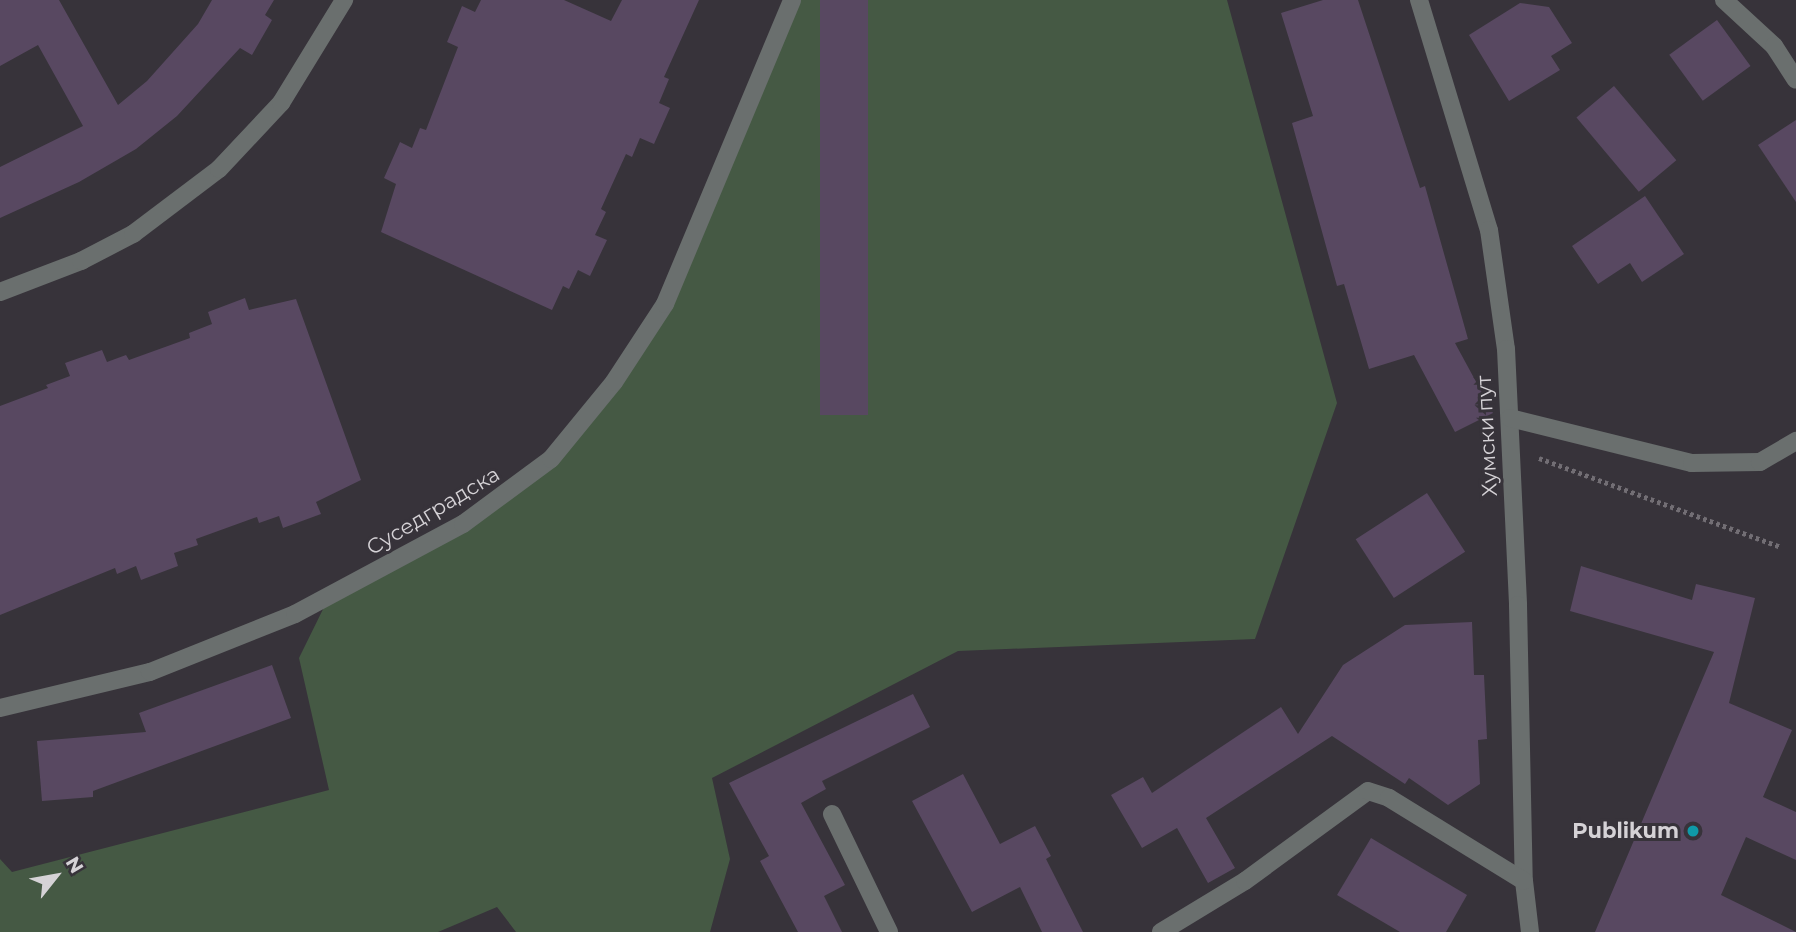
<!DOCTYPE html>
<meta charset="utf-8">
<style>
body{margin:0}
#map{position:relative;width:1796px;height:932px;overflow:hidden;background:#37333a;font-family:Montserrat,sans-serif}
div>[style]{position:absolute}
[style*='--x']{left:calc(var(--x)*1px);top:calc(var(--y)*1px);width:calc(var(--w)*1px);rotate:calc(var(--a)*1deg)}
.green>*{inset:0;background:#455944}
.building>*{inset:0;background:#584861;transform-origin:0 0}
.path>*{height:4.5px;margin-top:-2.25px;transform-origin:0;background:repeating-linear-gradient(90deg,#726e74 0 3.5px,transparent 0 7px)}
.minor>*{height:18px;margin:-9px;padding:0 9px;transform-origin:9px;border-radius:9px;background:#6a6f6e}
.dots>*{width:19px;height:19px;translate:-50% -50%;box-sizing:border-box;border:4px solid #37333a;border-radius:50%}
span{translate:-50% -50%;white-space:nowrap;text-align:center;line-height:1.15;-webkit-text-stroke:6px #37333a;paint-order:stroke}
.street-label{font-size:21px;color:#d5d2d6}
.poi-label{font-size:21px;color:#d5d2d6;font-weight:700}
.right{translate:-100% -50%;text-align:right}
.north{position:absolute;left:21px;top:841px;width:70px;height:70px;-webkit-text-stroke:5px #37333a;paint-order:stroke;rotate:59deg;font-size:19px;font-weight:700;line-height:28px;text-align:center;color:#d5d2d6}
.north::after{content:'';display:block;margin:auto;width:24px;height:32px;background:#d5d2d6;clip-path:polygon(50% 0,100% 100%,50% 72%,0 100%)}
</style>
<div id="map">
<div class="green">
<i style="clip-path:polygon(792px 0,1227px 0,1337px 403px,1255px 639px,958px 651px,712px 778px,730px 859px,710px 932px,516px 932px,497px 907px,438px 932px,0 932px,0 859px,12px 872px,329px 790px,299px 658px,329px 597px,551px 459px,665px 304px)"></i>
</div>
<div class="building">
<i style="clip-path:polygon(0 0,59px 0,118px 105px,147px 81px,198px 24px,212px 0,274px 0,265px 15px,272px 20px,252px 55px,240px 48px,177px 116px,136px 149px,79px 182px,0 218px,0 167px,83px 126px,38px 45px,0 66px)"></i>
<i style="clip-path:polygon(481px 0,564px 0,611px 21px,622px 0,699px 0,664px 77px,669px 79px,659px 103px,670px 108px,654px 144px,640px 138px,632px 157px,626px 154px,601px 209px,606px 212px,595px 235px,607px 240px,590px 276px,578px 270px,569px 289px,563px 286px,552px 310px,381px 232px,396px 184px,384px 178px,400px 142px,412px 148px,420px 128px,426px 130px,458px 47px,447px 42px,462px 6px,475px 12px)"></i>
<i style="left:820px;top:0;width:48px;height:415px"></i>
<i style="clip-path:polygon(1323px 0,1358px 0,1420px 188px,1425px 186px,1468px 339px,1455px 343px,1493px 413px,1455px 432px,1414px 355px,1369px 369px,1344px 284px,1337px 286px,1292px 123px,1313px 116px,1281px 13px)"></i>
<i style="clip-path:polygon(1520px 3px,1549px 7px,1572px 43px,1551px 56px,1560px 70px,1509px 101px,1469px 35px)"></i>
<i style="left:1717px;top:20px;width:57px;height:59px;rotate:54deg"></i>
<i style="left:1614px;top:86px;width:97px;height:49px;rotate:50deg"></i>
<i style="clip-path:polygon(1796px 120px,1796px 202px,1758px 145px)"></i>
<i style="clip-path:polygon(1645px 196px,1684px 254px,1642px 282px,1630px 263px,1598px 284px,1572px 246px)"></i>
<i style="clip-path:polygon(245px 298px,249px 310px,296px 299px,361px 480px,316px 502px,321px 514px,283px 528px,279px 516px,259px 523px,257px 517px,196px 539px,198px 545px,174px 553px,178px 566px,141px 580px,136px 566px,117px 574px,115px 568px,0 615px,0 406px,48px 388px,46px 385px,70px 376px,65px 363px,102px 350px,107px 362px,126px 355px,129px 360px,190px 338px,189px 333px,212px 324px,208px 312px)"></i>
<i style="left:1427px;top:493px;width:70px;height:85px;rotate:57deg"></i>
<i style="clip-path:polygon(1581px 566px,1692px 600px,1696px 584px,1755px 598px,1729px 703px,1792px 730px,1763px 797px,1796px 812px,1796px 860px,1746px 837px,1721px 895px,1796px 932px,1595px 932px,1714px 652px,1570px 611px)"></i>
<i style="clip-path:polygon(1472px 622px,1474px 675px,1484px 675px,1487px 739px,1478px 740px,1480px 784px,1448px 805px,1409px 778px,1405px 784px,1332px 736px,1206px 818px,1235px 868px,1208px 883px,1177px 828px,1142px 848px,1111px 795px,1143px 777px,1152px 793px,1281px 707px,1298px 734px,1343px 665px,1405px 625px)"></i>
<i style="clip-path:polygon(272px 665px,291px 718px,93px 791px,93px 797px,42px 801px,37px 741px,146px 732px,139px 713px)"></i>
<i style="clip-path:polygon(913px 694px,930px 727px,822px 781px,826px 789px,801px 803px,845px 885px,824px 896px,842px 932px,798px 932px,760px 861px,769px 856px,729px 783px)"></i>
<i style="clip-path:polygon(963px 774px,1000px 844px,1035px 826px,1051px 856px,1046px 859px,1083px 932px,1042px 932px,1020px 887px,972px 912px,912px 801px)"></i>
<i style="clip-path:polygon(1371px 838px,1467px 895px,1446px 932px,1400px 932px,1337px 895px)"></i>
</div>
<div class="path">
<i style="--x:1539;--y:458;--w:258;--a:20.2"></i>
</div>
<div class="minor">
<i style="--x:1419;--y:0;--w:240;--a:73.1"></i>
<i style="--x:1489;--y:230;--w:120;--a:81.9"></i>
<i style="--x:1506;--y:349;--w:256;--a:87.3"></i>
<i style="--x:1518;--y:605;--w:276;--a:88.8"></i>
<i style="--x:1524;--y:881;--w:51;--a:83.3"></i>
<i style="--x:1724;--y:0;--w:68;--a:42.6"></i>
<i style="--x:1774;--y:46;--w:40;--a:57.1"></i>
<i style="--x:0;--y:292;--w:87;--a:-20.9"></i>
<i style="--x:81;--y:261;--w:59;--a:-27.4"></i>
<i style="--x:133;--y:234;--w:108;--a:-37.1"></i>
<i style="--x:219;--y:169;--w:91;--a:-46.8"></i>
<i style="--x:281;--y:103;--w:121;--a:-58.5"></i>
<i style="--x:1510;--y:418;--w:187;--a:13.9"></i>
<i style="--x:1692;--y:463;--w:68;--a:-0.8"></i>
<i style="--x:1760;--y:462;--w:42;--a:-30.3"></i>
<i style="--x:0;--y:708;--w:154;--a:-13.5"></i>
<i style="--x:150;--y:672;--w:156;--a:-21.8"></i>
<i style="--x:295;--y:614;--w:191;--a:-28.2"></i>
<i style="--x:463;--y:524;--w:109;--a:-36.5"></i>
<i style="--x:551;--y:459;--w:99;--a:-50.7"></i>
<i style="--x:614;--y:382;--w:93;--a:-56.8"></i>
<i style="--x:665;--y:304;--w:329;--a:-67.3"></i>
<i style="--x:832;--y:814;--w:131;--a:64.2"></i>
<i style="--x:1161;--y:932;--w:98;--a:-31.3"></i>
<i style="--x:1245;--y:881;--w:152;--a:-36.2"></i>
<i style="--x:1368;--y:791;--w:22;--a:18"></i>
<i style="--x:1389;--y:798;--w:158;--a:31.6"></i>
</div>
<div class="dots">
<i style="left:1693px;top:831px;background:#0f9aa8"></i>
</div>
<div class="street-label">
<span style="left:1487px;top:436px;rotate:-93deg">Хумски пут</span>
<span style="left:433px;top:511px;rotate:-31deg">Суседградска</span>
</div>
<div class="poi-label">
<span class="right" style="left:1679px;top:831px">Publikum</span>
</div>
<div class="north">N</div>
</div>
